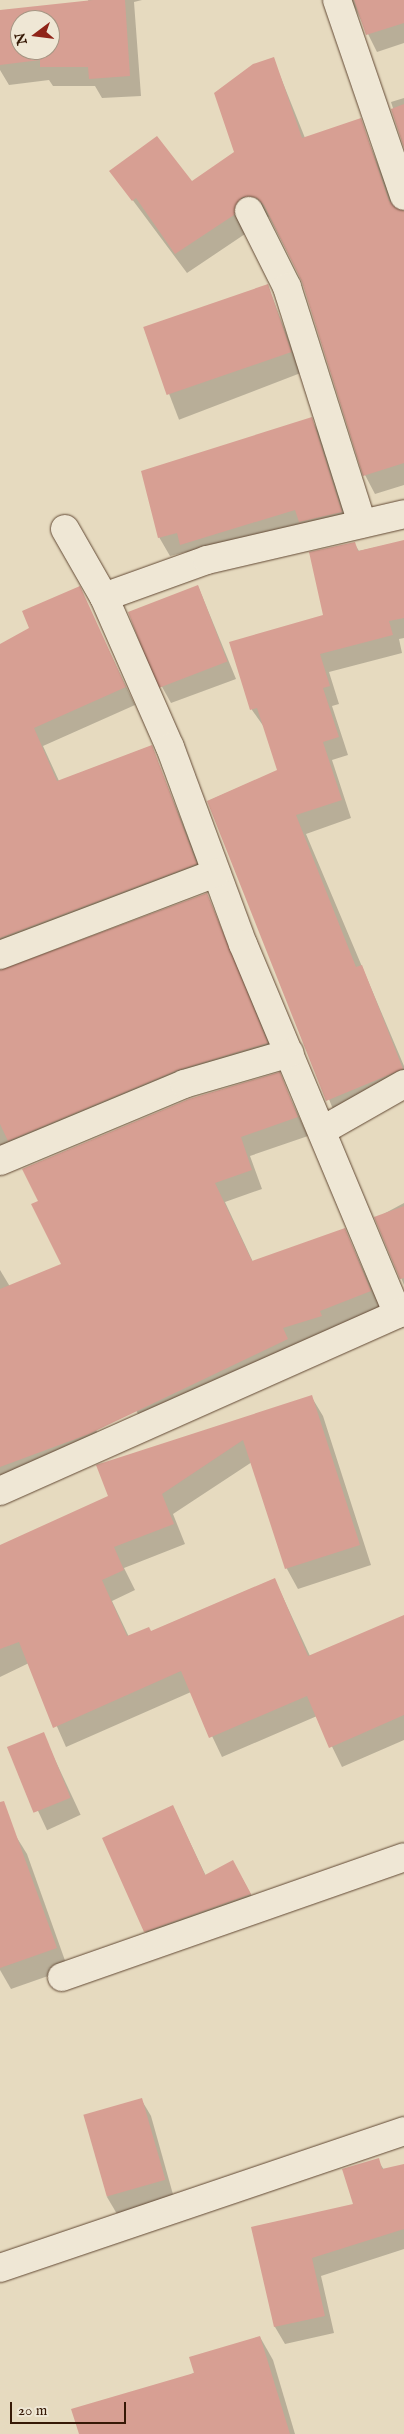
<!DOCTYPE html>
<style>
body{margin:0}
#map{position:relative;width:404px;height:2434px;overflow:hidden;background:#e6dabf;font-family:"IM FELL English",serif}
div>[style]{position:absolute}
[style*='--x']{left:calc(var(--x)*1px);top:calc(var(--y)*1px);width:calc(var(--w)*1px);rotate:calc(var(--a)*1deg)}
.shadow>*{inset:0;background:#0003;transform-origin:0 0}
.building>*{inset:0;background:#d79f93;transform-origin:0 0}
.roads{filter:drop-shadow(0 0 1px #624934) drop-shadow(0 0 1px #624934)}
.minor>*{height:28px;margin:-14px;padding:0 14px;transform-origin:14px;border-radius:14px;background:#efe7d5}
span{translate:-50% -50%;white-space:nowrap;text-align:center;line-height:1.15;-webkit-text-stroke:4px #efe7d5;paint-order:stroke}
.north{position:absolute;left:10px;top:10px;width:50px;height:50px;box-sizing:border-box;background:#efe7d5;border:1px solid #a59582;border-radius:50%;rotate:255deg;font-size:14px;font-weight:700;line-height:20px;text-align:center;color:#361906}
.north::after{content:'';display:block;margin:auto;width:18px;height:22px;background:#8f2418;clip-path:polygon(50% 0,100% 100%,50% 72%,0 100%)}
.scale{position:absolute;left:10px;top:2402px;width:116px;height:22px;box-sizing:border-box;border:2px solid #361906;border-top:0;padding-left:6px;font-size:15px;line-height:18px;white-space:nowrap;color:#361906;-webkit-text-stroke:4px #efe7d5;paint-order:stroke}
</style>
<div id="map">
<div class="shadow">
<i style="clip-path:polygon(evenodd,88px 0,142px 0,134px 2px,141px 96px,102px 98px,95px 86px,53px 86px,49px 80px,9px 85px,0 70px,0 12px,89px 5px,88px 0,20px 20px,50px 20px,50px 50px,20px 50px,20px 20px)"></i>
<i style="clip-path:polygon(351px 0,404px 0,404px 43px,377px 52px)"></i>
<i style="clip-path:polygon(273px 58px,305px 138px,360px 120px,395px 207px,404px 212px,404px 485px,375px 494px,365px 475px,303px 282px,269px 217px,252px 216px,245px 234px,187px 273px,111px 171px,191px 183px,235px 153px)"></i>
<i style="clip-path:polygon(404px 98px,404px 142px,391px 102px)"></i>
<i style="left:268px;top:286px;width:93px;height:131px;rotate:69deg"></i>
<i style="clip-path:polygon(311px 419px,322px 437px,352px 531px,192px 563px,186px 552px,170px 556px,159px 537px)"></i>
<i style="clip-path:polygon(404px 541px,404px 638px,399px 639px,402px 653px,329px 672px,339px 704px,332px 706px,348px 755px,332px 760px,351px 818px,306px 834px,404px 1066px,404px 1090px,337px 1119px,208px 801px,279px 770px,264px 727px,252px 710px,232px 645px,324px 616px,354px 543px,359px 551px)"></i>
<i style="clip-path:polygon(198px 586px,236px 679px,171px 703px,161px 685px)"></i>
<i style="clip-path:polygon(79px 588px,135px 705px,43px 746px,59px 781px,151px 746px,206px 881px,0 963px,0 646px,31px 629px)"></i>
<i style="clip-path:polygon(207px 895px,277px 1061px,0 1159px,0 971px)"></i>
<i style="clip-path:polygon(279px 1074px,308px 1136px,250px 1156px,262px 1189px,225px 1202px,253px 1262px,345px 1230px,381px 1309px,146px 1430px,33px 1205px)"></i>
<i style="clip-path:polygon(404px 1203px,404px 1285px,376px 1218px)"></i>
<i style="clip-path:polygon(0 1270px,107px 1448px,0 1487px)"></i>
<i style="clip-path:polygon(311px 1396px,323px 1416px,371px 1565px,298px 1589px,287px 1569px,252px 1462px,173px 1514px,185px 1544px,124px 1568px,135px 1590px,112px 1601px,129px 1637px,151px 1633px,275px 1580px,310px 1656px,404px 1616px,404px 1740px,342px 1767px,317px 1716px,222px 1757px,191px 1692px,66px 1747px,29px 1663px,0 1677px,0 1553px)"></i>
<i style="left:43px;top:1734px;width:89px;height:37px;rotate:65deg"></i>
<i style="clip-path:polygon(173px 1807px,206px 1876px,242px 1878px,260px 1911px,155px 1948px,145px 1931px)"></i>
<i style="clip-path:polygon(14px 1833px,27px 1854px,68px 1969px,11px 1989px,0 1970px,0 1838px)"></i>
<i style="clip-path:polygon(141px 2099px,151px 2116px,174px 2198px,117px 2214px,107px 2197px)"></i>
<i style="clip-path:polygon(378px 2160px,384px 2170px,404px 2166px,404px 2249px,321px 2276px,334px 2333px,285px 2344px,275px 2327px,253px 2228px,354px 2205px)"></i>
<i style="clip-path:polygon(260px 2337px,273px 2360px,295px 2434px,80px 2434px)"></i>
</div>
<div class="building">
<i style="clip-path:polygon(evenodd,93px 0,125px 0,130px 76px,89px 79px,88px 67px,40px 67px,40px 60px,0 65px,0 10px,93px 0,20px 20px,50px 20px,50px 50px,20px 50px,20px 20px)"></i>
<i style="clip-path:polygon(354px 0,404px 0,404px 23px,366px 35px)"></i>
<i style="clip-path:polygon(274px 57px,302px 138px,361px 118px,389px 201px,404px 211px,404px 463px,363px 476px,302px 282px,264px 205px,257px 198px,242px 197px,234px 215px,175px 254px,136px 198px,132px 201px,109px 171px,157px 136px,192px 181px,234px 152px,214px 93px,253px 64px)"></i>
<i style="clip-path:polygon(404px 104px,404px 148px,391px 109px)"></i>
<i style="left:268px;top:284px;width:72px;height:132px;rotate:71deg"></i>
<i style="clip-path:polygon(312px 417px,342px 512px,299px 522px,295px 510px,180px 545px,177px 533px,158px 538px,141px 471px)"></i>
<i style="clip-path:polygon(404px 540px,404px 618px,389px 621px,393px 635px,320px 654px,330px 686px,323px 688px,339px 737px,323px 742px,342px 800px,296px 815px,356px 967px,362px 965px,403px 1069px,326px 1101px,207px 801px,277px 770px,257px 708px,250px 710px,229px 642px,323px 615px,309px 552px,355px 542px,358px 551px)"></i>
<i style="left:198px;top:585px;width:82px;height:75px;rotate:69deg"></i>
<i style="clip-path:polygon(80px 586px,126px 687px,34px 728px,57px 781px,152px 745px,197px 864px,0 938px,0 644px,29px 628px,22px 611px)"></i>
<i style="clip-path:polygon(207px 893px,268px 1043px,178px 1070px,8px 1141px,0 1124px,0 970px)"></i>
<i style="clip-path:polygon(280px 1072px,298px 1117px,241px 1137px,252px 1170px,215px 1183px,252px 1261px,345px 1228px,371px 1291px,320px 1311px,322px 1316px,283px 1328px,288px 1339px,89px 1434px,0 1467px,0 1289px,61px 1264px,31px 1204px,38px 1201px,22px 1169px,189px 1099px)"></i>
<i style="clip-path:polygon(404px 1206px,404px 1278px,400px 1279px,374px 1217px)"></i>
<i style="clip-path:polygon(312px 1395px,360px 1545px,285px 1569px,243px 1440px,162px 1494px,174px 1524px,114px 1547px,124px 1570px,102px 1580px,127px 1636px,149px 1627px,151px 1631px,275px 1578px,308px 1656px,404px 1615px,404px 1715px,329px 1748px,307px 1696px,209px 1738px,181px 1671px,53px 1728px,19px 1642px,0 1649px,0 1545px,108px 1496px,96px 1465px)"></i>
<i style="left:44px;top:1732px;width:71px;height:40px;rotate:68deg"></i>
<i style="clip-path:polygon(4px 1801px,57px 1948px,0 1968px,0 1802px)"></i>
<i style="clip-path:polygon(173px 1805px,205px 1875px,233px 1860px,251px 1894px,144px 1932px,102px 1838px)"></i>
<i style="left:142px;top:2098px;width:85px;height:61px;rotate:74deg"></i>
<i style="clip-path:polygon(379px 2158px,382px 2169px,404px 2164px,404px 2229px,312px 2258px,325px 2316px,274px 2327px,251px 2227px,353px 2204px,342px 2169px)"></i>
<i style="clip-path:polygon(260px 2336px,290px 2434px,79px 2434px,71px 2409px,194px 2373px,189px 2357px)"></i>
</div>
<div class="roads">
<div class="minor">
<i style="--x:337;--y:0;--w:207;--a:71.1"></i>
<i style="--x:249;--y:211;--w:85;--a:63.4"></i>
<i style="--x:287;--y:287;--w:248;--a:72.4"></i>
<i style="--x:65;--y:529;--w:78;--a:60.2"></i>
<i style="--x:104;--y:597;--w:164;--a:66.3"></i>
<i style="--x:170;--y:747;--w:210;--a:69.7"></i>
<i style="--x:243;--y:944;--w:401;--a:67.3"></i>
<i style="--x:104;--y:597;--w:109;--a:-19.8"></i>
<i style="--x:207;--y:560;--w:202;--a:-13.1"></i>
<i style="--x:0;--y:955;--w:231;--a:-20.8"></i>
<i style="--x:323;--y:1130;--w:93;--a:-29.6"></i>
<i style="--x:0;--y:1161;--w:199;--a:-22.7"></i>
<i style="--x:184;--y:1084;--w:110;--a:-16.3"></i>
<i style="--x:0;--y:1491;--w:442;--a:-24"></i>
<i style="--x:62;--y:1977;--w:362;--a:-19.3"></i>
<i style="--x:0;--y:2268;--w:427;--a:-18.7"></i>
</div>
</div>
<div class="north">N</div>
<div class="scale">20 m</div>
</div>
